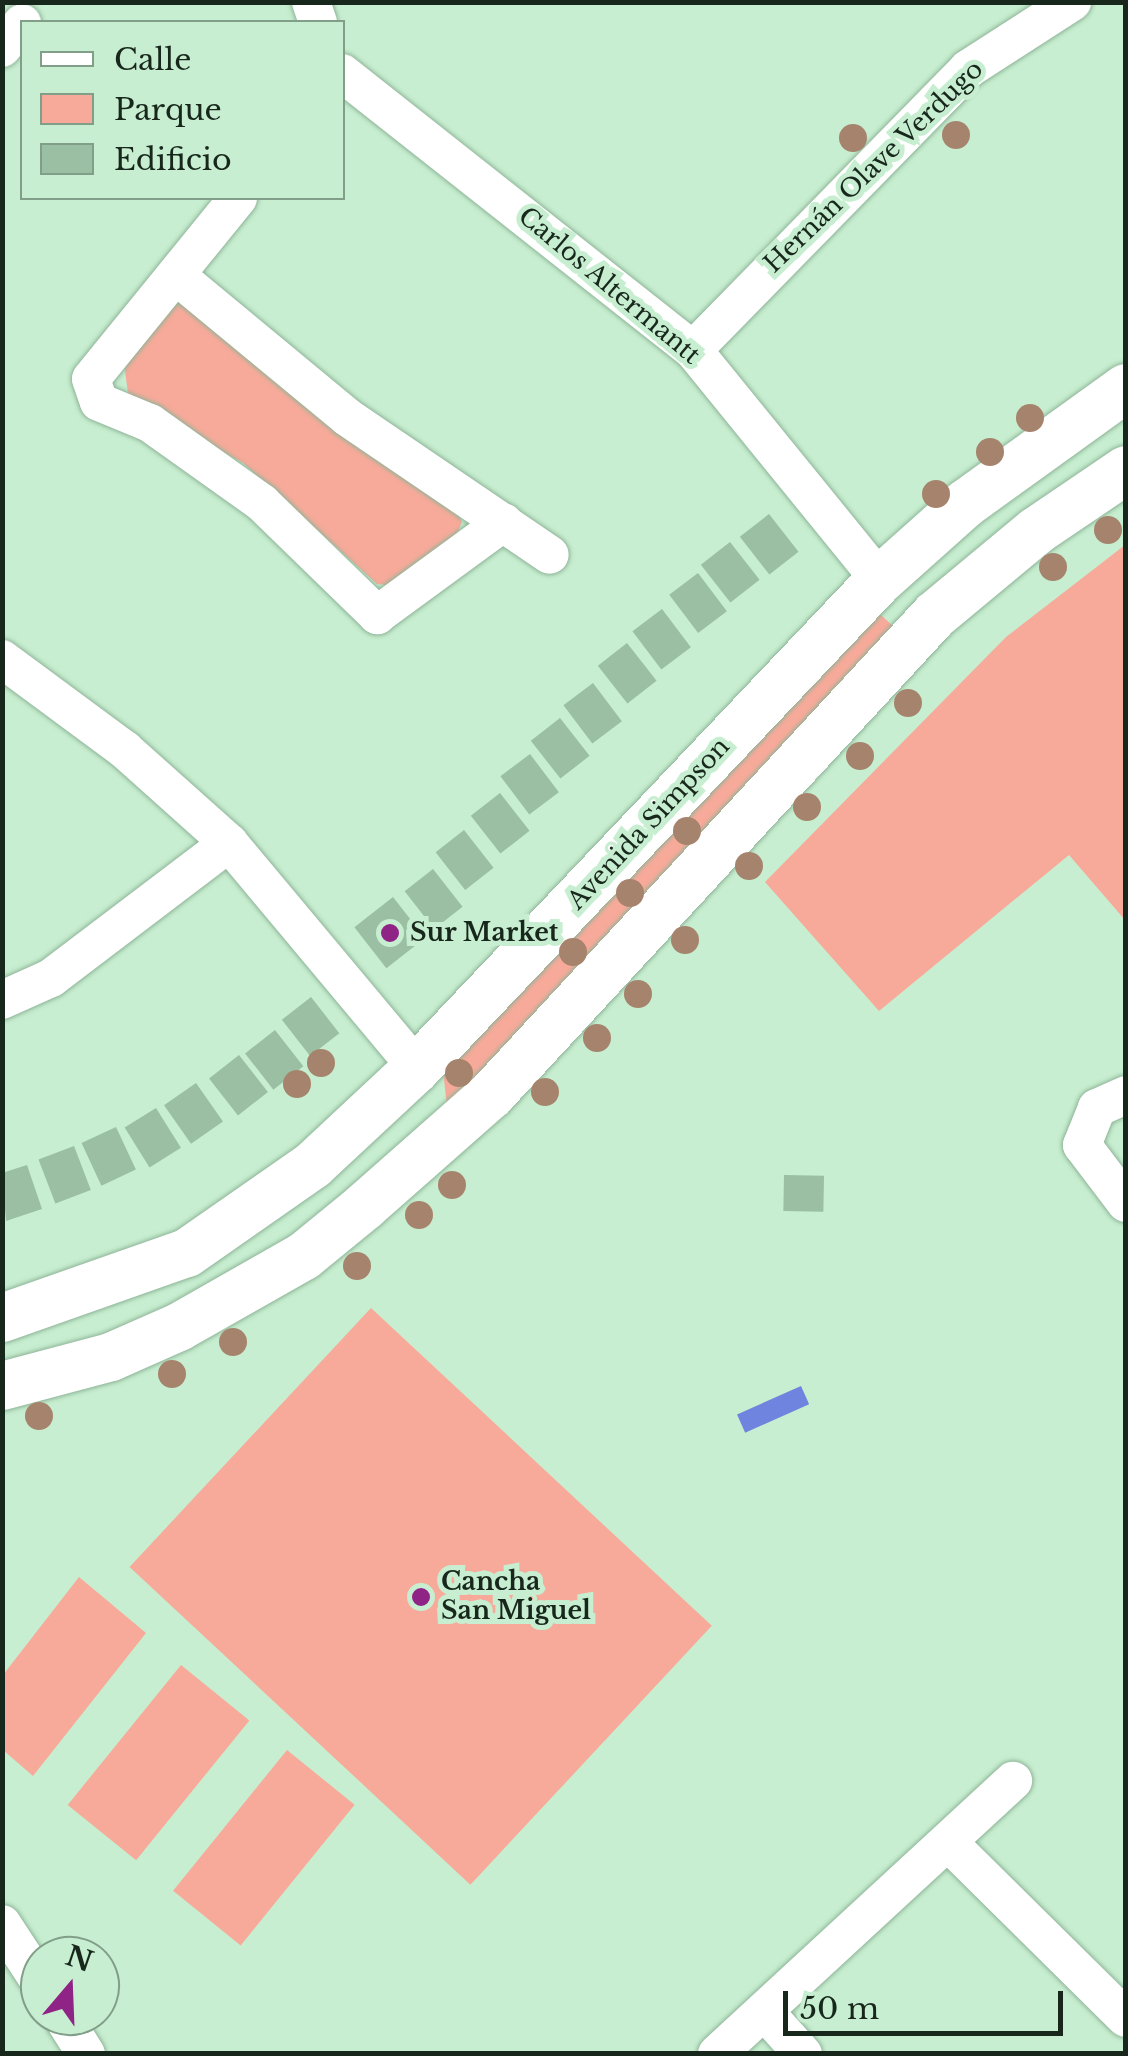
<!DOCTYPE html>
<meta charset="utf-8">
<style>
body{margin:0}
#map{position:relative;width:1128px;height:2056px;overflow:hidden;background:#c7eed0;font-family:"Libre Baskerville",serif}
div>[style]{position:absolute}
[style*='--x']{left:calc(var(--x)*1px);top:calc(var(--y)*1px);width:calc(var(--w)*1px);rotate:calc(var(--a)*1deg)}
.green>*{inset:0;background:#f7aa9a;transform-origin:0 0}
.water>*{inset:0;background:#6f84de;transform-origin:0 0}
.building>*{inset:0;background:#9abfa3;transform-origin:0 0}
.roads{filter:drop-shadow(0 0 2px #8fb498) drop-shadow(0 0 2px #8fb498)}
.minor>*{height:38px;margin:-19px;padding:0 19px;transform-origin:19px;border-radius:19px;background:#fff}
.major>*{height:48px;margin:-24px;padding:0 24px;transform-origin:24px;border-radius:24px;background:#fff}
.trees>*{width:28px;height:28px;margin:-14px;border-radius:50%;background:#a6836c}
.dots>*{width:28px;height:28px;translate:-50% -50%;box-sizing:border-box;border:5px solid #c7eed0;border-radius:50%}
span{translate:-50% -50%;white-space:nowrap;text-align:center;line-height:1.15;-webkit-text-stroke:10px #c7eed0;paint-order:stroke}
.street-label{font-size:25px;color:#18271c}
.poi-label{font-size:25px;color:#18271c;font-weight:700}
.left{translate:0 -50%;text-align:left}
.frame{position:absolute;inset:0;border:5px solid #18271c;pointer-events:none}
.legend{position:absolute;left:20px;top:20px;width:325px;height:180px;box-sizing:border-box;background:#c7eed0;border:2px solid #819e88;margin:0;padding:12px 18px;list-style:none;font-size:30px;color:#18271c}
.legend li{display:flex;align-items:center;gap:20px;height:50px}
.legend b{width:50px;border:2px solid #819e88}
.north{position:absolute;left:20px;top:1936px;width:100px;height:100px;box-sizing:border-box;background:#c7eed0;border:2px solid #819e88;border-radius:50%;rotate:19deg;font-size:28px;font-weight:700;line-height:40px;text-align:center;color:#18271c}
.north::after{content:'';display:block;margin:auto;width:35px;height:45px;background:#8f2386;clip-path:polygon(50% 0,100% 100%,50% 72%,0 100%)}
.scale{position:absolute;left:783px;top:1991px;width:280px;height:45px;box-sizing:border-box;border:5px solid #18271c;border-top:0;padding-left:12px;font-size:30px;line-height:35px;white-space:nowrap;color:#18271c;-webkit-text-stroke:8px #c7eed0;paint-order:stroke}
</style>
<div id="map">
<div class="green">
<i style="clip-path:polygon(171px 300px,187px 301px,455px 507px,462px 522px,454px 541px,396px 586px,377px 584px,243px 463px,129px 400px,124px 364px)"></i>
<i style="clip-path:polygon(1125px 545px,1125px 920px,1069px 855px,879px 1011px,765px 882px,1006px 637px)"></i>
<i style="clip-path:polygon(881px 615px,893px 626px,889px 641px,447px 1107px,443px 1070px,865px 620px)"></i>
<i style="left:371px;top:1308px;width:466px;height:354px;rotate:43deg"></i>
<i style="clip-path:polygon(79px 1577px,146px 1633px,33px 1776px,3px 1750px,3px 1675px)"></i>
<i style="left:181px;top:1665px;width:88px;height:180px;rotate:39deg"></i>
<i style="left:287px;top:1750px;width:87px;height:181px;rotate:39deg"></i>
</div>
<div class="water">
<i style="left:801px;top:1386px;width:20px;height:70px;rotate:66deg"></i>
</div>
<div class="building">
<i style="left:769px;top:514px;width:48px;height:37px;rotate:52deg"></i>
<i style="left:730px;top:542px;width:48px;height:37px;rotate:52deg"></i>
<i style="left:698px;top:573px;width:48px;height:36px;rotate:53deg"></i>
<i style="left:662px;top:609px;width:48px;height:37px;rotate:53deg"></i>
<i style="left:627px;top:643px;width:48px;height:37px;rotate:52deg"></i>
<i style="left:593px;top:683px;width:48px;height:37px;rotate:53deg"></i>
<i style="left:560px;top:718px;width:48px;height:37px;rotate:52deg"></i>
<i style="left:530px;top:754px;width:48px;height:37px;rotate:53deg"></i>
<i style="left:500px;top:793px;width:48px;height:37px;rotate:52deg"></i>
<i style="left:464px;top:830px;width:48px;height:36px;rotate:52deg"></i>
<i style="left:433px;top:869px;width:48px;height:36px;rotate:52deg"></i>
<i style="left:393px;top:897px;width:52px;height:49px;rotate:52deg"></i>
<i style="left:311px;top:997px;width:46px;height:37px;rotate:52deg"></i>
<i style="left:275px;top:1030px;width:46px;height:38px;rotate:52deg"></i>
<i style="left:239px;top:1055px;width:47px;height:38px;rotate:52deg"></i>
<i style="left:196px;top:1083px;width:47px;height:39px;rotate:55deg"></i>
<i style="left:156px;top:1108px;width:47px;height:37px;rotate:58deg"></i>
<i style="left:116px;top:1127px;width:47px;height:38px;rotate:65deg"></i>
<i style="left:74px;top:1146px;width:47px;height:38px;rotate:69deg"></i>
<i style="clip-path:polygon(27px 1165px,42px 1209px,6px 1221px,2px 1173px)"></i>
<i style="left:784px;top:1175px;width:40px;height:36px;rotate:1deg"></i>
</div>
<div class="roads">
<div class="minor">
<i style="--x:311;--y:2;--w:21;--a:71"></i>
<i style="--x:2;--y:48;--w:32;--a:-51"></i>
<i style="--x:342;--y:73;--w:447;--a:38.3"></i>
<i style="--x:693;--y:350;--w:296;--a:50.9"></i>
<i style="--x:238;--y:198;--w:233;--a:129.1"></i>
<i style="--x:91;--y:379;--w:24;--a:71"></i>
<i style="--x:99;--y:402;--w:55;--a:22.4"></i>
<i style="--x:150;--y:423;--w:138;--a:35.5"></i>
<i style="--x:262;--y:503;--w:161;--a:44.2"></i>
<i style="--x:377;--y:615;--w:157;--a:-36.2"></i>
<i style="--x:178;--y:277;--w:219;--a:39.6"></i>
<i style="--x:347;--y:417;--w:245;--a:34.2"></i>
<i style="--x:693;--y:350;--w:393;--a:-45.6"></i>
<i style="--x:968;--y:69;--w:124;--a:-32.8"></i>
<i style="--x:2;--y:659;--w:153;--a:36.5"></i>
<i style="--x:125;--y:750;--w:140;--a:41.8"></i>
<i style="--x:229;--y:843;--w:293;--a:50.1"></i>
<i style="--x:2;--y:1000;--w:54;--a:-24.2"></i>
<i style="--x:51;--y:978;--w:223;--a:-37.2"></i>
<i style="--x:1126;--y:1095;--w:32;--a:156"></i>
<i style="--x:1097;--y:1108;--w:40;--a:112"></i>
<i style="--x:1082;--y:1145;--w:73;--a:52.8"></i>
<i style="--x:948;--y:1842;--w:250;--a:44.7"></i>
<i style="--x:2;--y:1924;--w:69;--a:56.8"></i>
<i style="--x:764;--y:2011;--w:58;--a:47.8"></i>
<i style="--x:62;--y:2016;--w:45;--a:57.7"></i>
<i style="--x:717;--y:2054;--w:403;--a:-42.7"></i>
</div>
<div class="major">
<i style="--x:2;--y:1318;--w:196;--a:-19.4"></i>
<i style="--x:187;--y:1253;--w:154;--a:-34.9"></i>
<i style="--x:313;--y:1165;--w:142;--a:-43"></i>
<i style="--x:417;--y:1068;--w:673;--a:-46.51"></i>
<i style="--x:880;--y:580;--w:114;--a:-41.8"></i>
<i style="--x:965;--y:504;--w:198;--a:-35.8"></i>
<i style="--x:2;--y:1386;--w:113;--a:-14.9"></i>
<i style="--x:111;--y:1357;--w:74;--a:-23.8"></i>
<i style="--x:179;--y:1327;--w:144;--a:-29.6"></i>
<i style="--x:304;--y:1256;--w:79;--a:-39.3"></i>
<i style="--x:365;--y:1206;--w:169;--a:-41.4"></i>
<i style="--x:492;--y:1094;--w:652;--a:-47.24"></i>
<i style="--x:935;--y:615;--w:131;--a:-39.7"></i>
<i style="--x:1036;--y:531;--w:109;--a:-34.1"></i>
</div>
</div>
<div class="trees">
<i style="left:956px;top:135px"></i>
<i style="left:853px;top:138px"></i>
<i style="left:1030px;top:418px"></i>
<i style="left:990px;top:452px"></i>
<i style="left:936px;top:494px"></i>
<i style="left:1108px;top:530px"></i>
<i style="left:1053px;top:567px"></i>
<i style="left:908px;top:703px"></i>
<i style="left:860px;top:756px"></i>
<i style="left:807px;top:807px"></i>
<i style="left:687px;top:831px"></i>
<i style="left:749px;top:866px"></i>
<i style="left:630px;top:893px"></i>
<i style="left:685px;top:940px"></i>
<i style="left:573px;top:952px"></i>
<i style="left:638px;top:994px"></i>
<i style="left:597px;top:1038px"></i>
<i style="left:321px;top:1063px"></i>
<i style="left:459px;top:1073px"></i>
<i style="left:297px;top:1084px"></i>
<i style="left:545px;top:1092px"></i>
<i style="left:452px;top:1185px"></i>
<i style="left:419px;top:1215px"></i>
<i style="left:357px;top:1266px"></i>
<i style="left:233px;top:1342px"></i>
<i style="left:172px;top:1374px"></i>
<i style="left:39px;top:1416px"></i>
</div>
<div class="dots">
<i style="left:390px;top:933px;background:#8f2386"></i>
<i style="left:421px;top:1597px;background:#8f2386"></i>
</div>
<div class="street-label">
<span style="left:874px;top:167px;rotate:-44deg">Hernán Olave Verdugo</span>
<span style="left:609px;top:286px;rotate:40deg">Carlos Altermantt</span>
<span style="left:649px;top:824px;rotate:-47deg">Avenida Simpson</span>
</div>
<div class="poi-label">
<span class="left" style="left:410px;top:933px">Sur Market</span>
<span class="left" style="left:441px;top:1597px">Cancha<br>San Miguel</span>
</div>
<div class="frame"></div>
<ul class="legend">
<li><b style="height:12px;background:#fff"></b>Calle</li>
<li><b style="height:28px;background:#f7aa9a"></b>Parque</li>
<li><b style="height:28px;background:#9abfa3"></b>Edificio</li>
</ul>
<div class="north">N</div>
<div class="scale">50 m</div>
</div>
